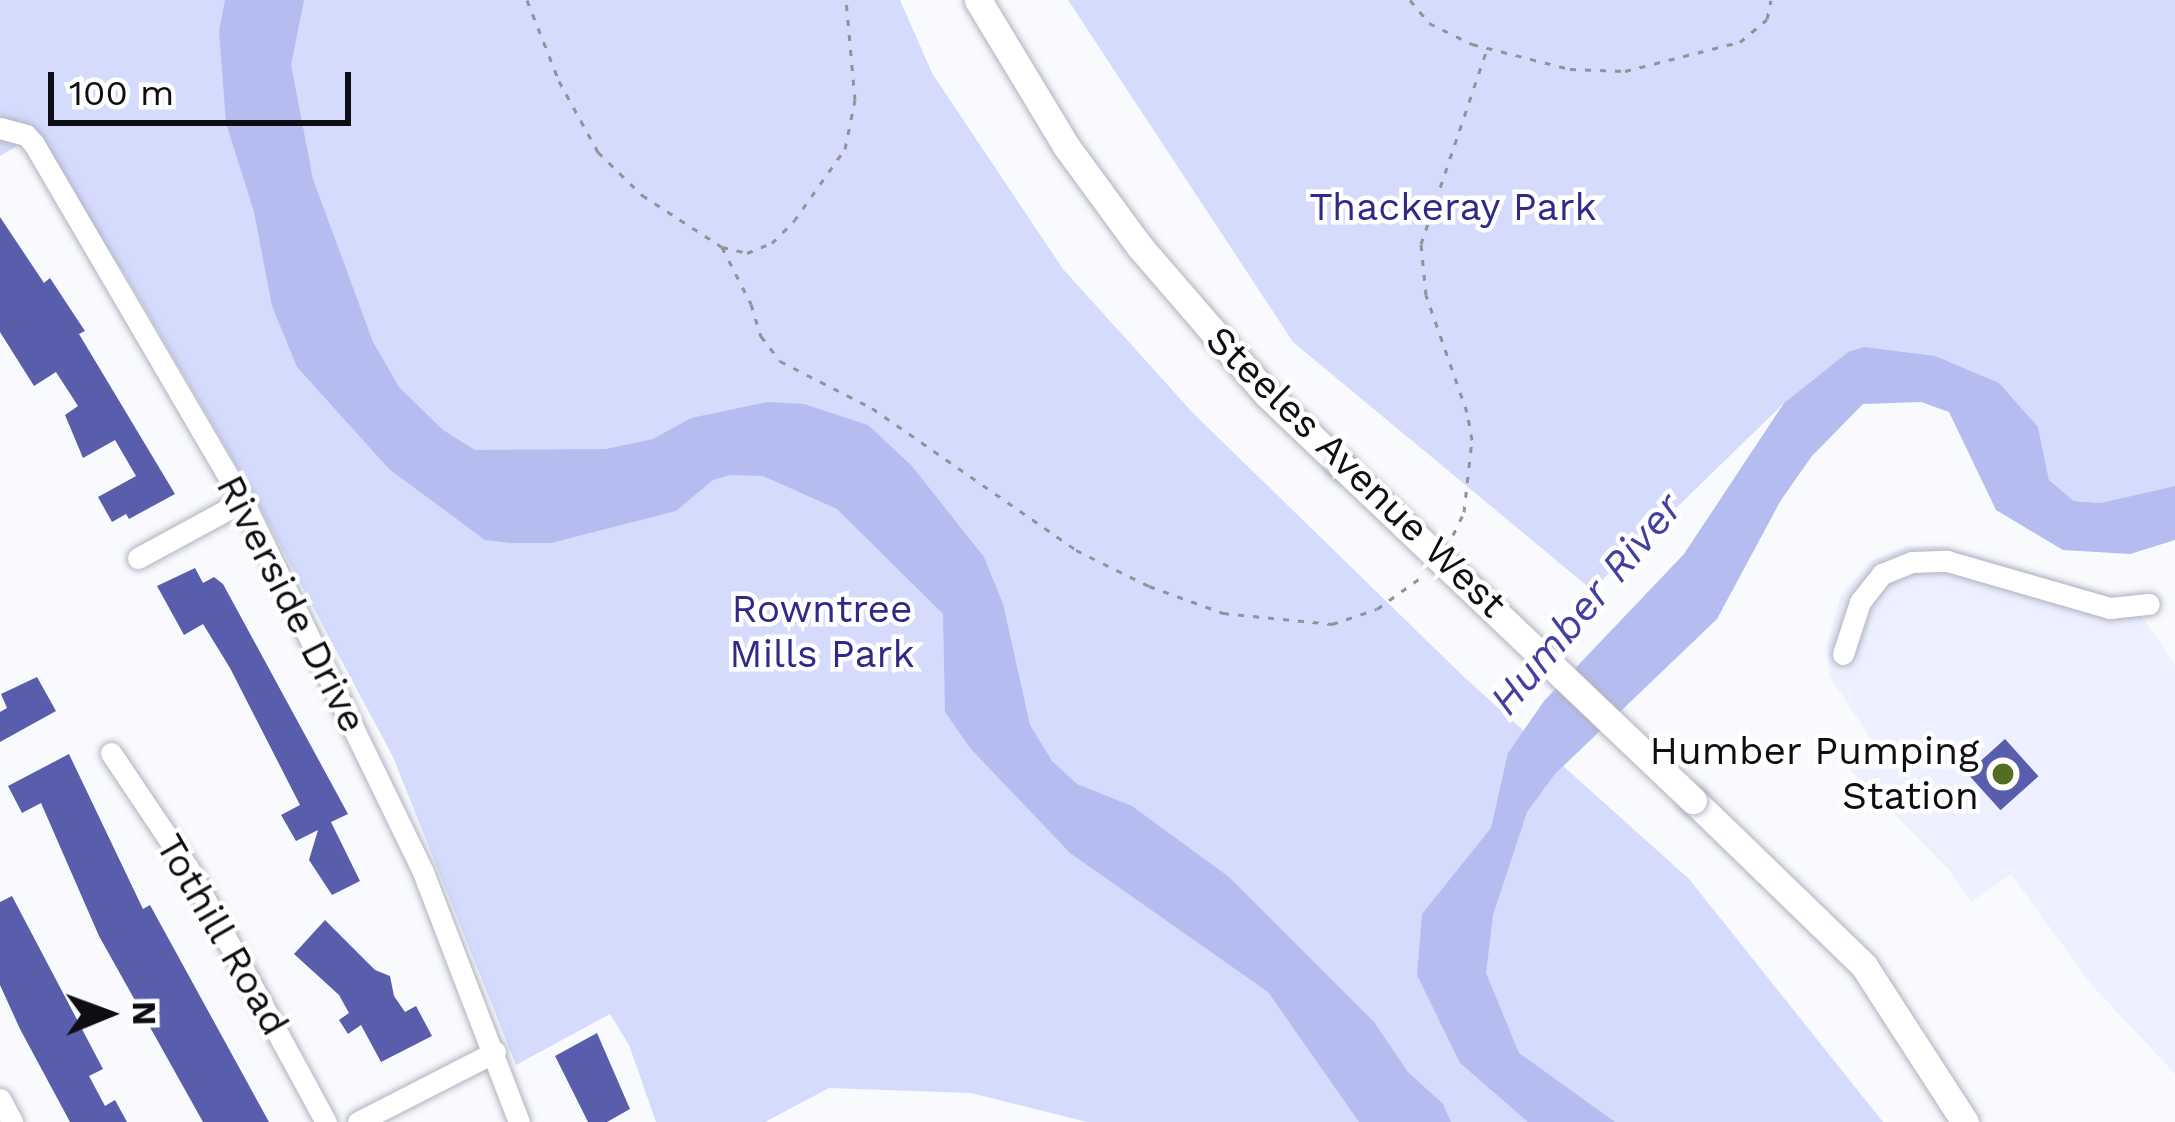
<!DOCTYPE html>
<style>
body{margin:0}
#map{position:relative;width:2175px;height:1122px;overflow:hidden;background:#f9fafd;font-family:"Work Sans",sans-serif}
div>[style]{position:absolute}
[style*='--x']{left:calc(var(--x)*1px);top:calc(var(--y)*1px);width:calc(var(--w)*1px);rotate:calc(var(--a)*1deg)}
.built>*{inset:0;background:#edf0fe}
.green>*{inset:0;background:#d5dbfd}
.water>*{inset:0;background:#b5bdf0}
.building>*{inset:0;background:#595eac;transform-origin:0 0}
.path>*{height:3px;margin-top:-1.5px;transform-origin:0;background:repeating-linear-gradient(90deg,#929397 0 6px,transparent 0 15px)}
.roads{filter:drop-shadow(0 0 3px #b0b2c2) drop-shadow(0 0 3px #b0b2c2)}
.minor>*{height:21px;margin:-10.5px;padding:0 10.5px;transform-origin:10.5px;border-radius:10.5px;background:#fff}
.major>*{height:27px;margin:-13.5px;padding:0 13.5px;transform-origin:13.5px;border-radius:13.5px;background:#fff}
.bridges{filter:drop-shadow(0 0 3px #b0b2c2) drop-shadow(0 0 3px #b0b2c2)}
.major-bridge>*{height:27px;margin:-13.5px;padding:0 13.5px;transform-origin:13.5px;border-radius:13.5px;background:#fff}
.dots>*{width:33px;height:33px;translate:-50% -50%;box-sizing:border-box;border:6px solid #fff;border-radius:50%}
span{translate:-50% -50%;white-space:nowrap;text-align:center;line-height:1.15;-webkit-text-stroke:9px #fff;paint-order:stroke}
.park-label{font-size:39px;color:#2f2988}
.street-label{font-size:39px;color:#0d0d13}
.poi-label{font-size:39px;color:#0d0d13}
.right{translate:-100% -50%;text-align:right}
.water-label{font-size:42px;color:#4140a1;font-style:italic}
.north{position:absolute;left:48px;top:954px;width:120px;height:120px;-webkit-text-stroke:9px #fff;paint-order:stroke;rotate:89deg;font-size:33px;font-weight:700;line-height:48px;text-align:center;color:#0d0d13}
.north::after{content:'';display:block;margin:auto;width:42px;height:54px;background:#0d0d13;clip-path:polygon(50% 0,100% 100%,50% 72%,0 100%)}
.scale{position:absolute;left:48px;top:72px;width:303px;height:54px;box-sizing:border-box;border:6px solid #0d0d13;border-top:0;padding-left:15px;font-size:36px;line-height:42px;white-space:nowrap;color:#0d0d13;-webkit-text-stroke:9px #fff;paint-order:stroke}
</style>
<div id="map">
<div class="built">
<i style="clip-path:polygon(1908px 546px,1944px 546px,2132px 602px,2175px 665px,2175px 1074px,2091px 984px,2011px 874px,1971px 902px,1949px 870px,1849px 768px,1876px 746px,1830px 677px,1827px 646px,1841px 596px,1872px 560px)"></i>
</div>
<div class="green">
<i style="clip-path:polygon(0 0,900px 0,932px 73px,1063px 269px,1193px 413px,1464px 677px,1689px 879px,1883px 1122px,1087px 1122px,971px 1093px,829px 1088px,765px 1122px,656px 1122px,629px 1045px,610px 1014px,516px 1065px,393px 757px,248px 485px,126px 276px,29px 139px,0 156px)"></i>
<i style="clip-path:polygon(1068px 0,2175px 0,2175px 486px,2100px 503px,2074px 501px,2049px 480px,2038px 427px,1848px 352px,1784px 403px,1592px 590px,1293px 342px)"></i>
</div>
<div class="water">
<i style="clip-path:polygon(225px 0,304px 0,291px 65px,313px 179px,373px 342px,399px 387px,443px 430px,475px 450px,606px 449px,653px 439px,691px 418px,768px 402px,804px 404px,868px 425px,911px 465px,984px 557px,1003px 604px,1030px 725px,1052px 761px,1077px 784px,1132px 806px,1229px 877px,1374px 1022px,1408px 1072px,1443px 1104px,1451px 1122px,1359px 1122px,1268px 992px,1070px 853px,970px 748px,945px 712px,943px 614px,837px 509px,763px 476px,730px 475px,713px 480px,676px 511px,551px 543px,511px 543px,485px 540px,389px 469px,297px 367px,272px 306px,254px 212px,226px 123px,219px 31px)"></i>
<i style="clip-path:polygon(1864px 347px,1935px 356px,1999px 383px,2038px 427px,2049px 480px,2074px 501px,2100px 503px,2175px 486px,2175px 540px,2130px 554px,2063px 550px,1996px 510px,1949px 412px,1921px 402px,1863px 404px,1812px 456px,1781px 500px,1717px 619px,1555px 774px,1527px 812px,1493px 915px,1486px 973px,1519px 1053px,1615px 1122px,1528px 1122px,1460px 1063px,1417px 975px,1422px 914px,1491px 828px,1508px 753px,1544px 701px,1684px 554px,1784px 403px,1848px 352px)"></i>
</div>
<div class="building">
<i style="clip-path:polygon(0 217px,44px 283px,50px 278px,75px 316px,85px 331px,79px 334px,175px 494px,129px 519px,126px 514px,112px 522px,98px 497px,136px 476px,115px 440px,83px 458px,65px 415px,78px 406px,56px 372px,34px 386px,0 332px)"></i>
<i style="clip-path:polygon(195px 568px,203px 583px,214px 577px,223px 584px,348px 814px,331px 822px,360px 881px,332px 895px,309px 860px,318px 830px,296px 841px,281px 815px,300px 805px,230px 668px,203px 624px,184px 635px,157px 586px)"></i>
<i style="clip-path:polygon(37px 677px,56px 711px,0 742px,0 712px,7px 708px,1px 694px)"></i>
<i style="left:2005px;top:739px;width:50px;height:51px;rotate:48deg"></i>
<i style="clip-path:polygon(69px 754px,143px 909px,150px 905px,269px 1122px,203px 1122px,99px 936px,41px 803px,22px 813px,8px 786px)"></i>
<i style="clip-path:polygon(12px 896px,103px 1069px,89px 1076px,105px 1106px,115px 1100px,127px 1122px,70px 1122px,20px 1029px,0 985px,0 902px)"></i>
<i style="clip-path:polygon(325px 920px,375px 970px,390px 976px,394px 996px,405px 1012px,416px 1006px,432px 1036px,381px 1062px,361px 1025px,348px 1034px,339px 1020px,349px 1013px,339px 995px,294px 954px)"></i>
<i style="clip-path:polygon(597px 1033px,630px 1109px,607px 1122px,588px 1122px,555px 1056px)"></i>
</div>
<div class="path">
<i style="--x:527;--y:0;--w:87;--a:68.4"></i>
<i style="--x:559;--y:81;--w:81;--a:61.2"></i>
<i style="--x:598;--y:152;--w:62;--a:44.3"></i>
<i style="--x:642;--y:195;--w:95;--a:33"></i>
<i style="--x:722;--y:247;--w:26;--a:13"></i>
<i style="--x:747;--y:253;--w:27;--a:-22"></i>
<i style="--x:772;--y:243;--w:31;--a:-45"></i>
<i style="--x:794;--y:221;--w:88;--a:-54.7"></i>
<i style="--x:845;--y:149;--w:50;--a:-78.5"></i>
<i style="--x:855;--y:100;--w:100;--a:-95.1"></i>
<i style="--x:1410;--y:0;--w:30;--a:50"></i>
<i style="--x:1429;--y:23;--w:48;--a:26"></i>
<i style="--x:1472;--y:44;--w:101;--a:14.3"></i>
<i style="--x:1570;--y:69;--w:55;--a:2.1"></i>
<i style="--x:1625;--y:71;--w:119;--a:-14.2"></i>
<i style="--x:1740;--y:42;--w:35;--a:-40"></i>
<i style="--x:1767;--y:19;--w:19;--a:-78"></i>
<i style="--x:722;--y:247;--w:64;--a:63"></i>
<i style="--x:751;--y:304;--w:34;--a:73"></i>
<i style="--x:761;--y:336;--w:31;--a:53"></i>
<i style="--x:780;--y:361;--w:103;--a:27.1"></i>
<i style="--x:872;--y:408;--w:249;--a:34.8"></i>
<i style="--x:1076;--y:550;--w:81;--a:26.3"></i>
<i style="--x:1149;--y:586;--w:79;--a:20"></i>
<i style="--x:1223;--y:613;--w:110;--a:5.8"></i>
<i style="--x:1332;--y:624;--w:47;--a:-18.4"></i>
<i style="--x:1377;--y:609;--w:57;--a:-35.7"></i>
<i style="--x:1453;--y:535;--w:25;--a:-64"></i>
<i style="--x:1464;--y:512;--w:72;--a:-83.7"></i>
<i style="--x:1472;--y:440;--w:28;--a:-100"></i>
<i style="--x:1467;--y:412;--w:124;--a:-109.3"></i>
<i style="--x:1426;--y:295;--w:51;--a:-95.6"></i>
<i style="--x:1421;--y:244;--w:206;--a:-71.3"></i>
</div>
<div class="roads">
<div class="minor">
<i style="--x:0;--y:128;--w:27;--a:15"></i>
<i style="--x:26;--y:135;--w:12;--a:48"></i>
<i style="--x:34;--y:144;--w:414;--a:59.7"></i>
<i style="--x:243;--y:501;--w:412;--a:64.1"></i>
<i style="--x:423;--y:872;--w:268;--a:69"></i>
<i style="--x:138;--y:558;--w:119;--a:-28.5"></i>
<i style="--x:1843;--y:654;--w:55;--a:-71.9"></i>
<i style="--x:1860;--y:602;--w:36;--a:-52"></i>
<i style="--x:1882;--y:574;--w:32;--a:-22"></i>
<i style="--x:1912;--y:562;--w:35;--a:-2"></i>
<i style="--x:1947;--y:561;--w:170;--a:16.1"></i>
<i style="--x:2110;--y:608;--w:39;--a:-6"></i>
<i style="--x:111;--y:753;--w:138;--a:56.2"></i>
<i style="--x:188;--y:868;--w:289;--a:61.5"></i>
<i style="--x:0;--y:1099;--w:26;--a:62"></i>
<i style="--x:358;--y:1122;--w:154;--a:-27.1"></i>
</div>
<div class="major">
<i style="--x:978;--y:0;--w:170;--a:58.9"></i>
<i style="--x:1066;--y:146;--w:125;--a:53.8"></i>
<i style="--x:1140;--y:247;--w:194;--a:49.2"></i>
<i style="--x:1267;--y:394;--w:103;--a:43.8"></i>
<i style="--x:1693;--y:800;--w:238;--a:44.1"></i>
<i style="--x:1864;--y:966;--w:186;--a:57.1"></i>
</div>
</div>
<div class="bridges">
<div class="major-bridge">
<i style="--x:1341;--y:465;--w:486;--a:43.6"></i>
</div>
</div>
<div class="dots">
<i style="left:2003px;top:774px;background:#516e23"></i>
</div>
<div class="park-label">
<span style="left:1453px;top:207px">Thackeray Park</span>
<span style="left:822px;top:632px">Rowntree<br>Mills Park</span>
</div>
<div class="street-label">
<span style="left:1356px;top:472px;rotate:44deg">Steeles Avenue West</span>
<span style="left:291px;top:604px;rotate:63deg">Riverside Drive</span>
<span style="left:222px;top:935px;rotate:60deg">Tothill Road</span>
</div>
<div class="poi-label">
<span class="right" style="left:1979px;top:774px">Humber Pumping<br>Station</span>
</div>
<div class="water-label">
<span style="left:1586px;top:604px;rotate:-50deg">Humber River</span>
</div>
<div class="north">N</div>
<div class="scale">100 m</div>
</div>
